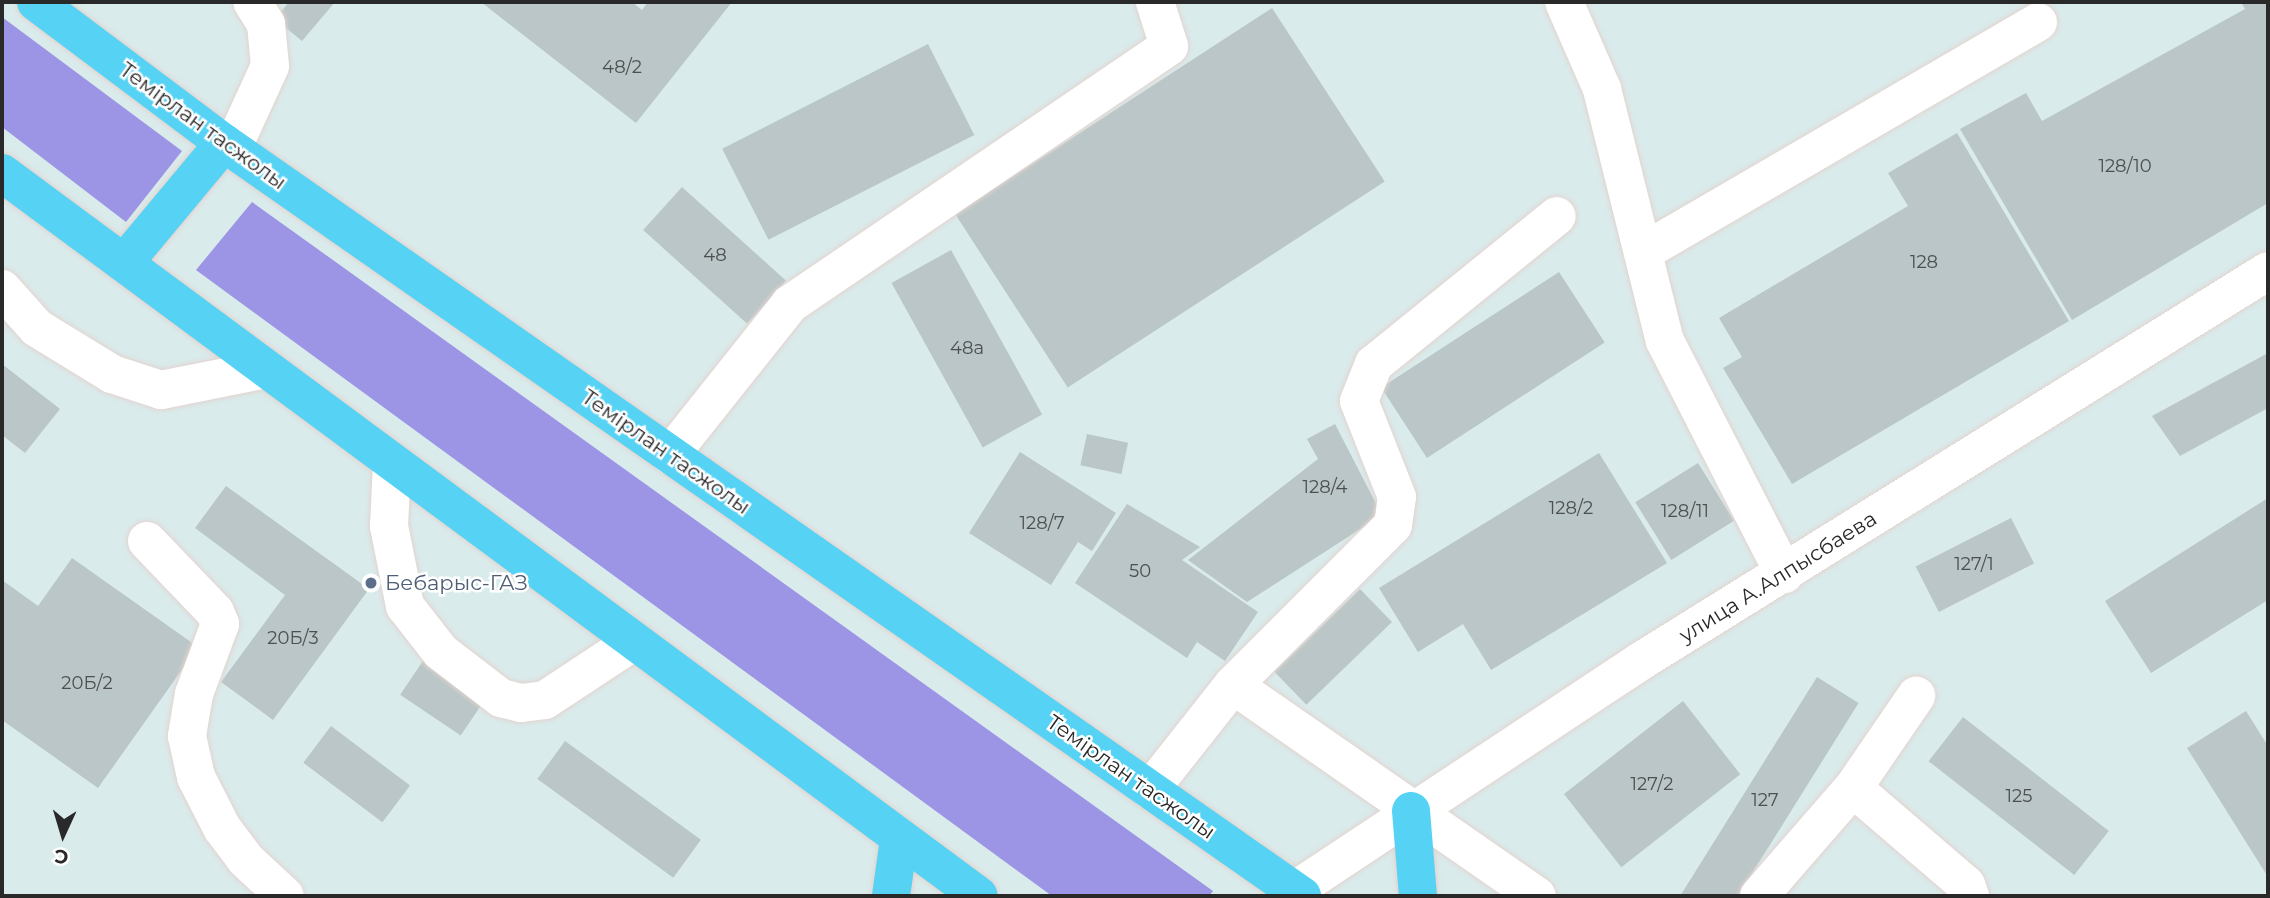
<!DOCTYPE html>
<meta charset="utf-8">
<style>
body{margin:0}
#map{position:relative;width:2270px;height:898px;overflow:hidden;background:#daebec;font-family:Montserrat,sans-serif}
div>[style]{position:absolute}
[style*='--x']{left:calc(var(--x)*1px);top:calc(var(--y)*1px);width:calc(var(--w)*1px);rotate:calc(var(--a)*1deg)}
.green>*{inset:0;background:#9c94e4}
.building>*{inset:0;background:#bac6c7;transform-origin:0 0}
.roads{filter:drop-shadow(0 0 2px #e2d4cf) drop-shadow(0 0 2px #e2d4cf)}
.minor>*{height:38px;margin:-19px;padding:0 19px;transform-origin:19px;border-radius:19px;background:#fff}
.major>*{height:38px;margin:-19px;padding:0 19px;transform-origin:19px;border-radius:19px;background:#56d3f4}
.dots>*{width:19px;height:19px;translate:-50% -50%;box-sizing:border-box;border:4px solid #fff;border-radius:50%}
span{translate:-50% -50%;white-space:nowrap;text-align:center;line-height:1.15;-webkit-text-stroke:5px #fff;paint-order:stroke}
.number-label{font-size:18px;color:#4d5050}
.number-label span{-webkit-text-stroke-width:0}
.street-label{font-size:21px;color:#292929}
.service-label{font-size:21px;color:#4e5e75}
.left{translate:0 -50%;text-align:left}
.frame{position:absolute;inset:0;border:4px solid #292929;pointer-events:none}
.north{position:absolute;left:28px;top:800px;width:70px;height:70px;-webkit-text-stroke:5px #fff;paint-order:stroke;rotate:184deg;font-size:19px;font-weight:700;line-height:28px;text-align:center;color:#292929}
.north::after{content:'';display:block;margin:auto;width:24px;height:32px;background:#292929;clip-path:polygon(50% 0,100% 100%,50% 72%,0 100%)}
</style>
<div id="map">
<div class="green">
<i style="clip-path:polygon(2px 17px,182px 151px,126px 222px,2px 127px)"></i>
<i style="clip-path:polygon(252px 202px,1213px 891px,1209px 896px,1052px 896px,196px 270px)"></i>
</div>
<div class="building">
<i style="clip-path:polygon(289px 2px,335px 2px,302px 41px,275px 19px)"></i>
<i style="clip-path:polygon(481px 2px,632px 2px,642px 10px,648px 2px,732px 2px,636px 123px)"></i>
<i style="clip-path:polygon(2241px 2px,2268px 2px,2268px 203px,2072px 320px,1960px 129px,2026px 93px,2042px 121px,2245px 9px)"></i>
<i style="left:1272px;top:8px;width:207px;height:378px;rotate:57deg"></i>
<i style="left:928px;top:44px;width:102px;height:231px;rotate:63deg"></i>
<i style="clip-path:polygon(1957px 133px,2069px 321px,1792px 484px,1723px 368px,1742px 357px,1719px 318px,1908px 206px,1888px 173px)"></i>
<i style="left:682px;top:187px;width:140px;height:58px;rotate:42deg"></i>
<i style="left:951px;top:250px;width:188px;height:68px;rotate:61deg"></i>
<i style="left:1559px;top:272px;width:84px;height:212px;rotate:57deg"></i>
<i style="clip-path:polygon(2268px 353px,2268px 408px,2180px 456px,2152px 416px)"></i>
<i style="clip-path:polygon(2px 364px,60px 409px,25px 453px,2px 435px)"></i>
<i style="clip-path:polygon(1335px 424px,1382px 515px,1247px 602px,1188px 560px,1318px 459px,1307px 439px)"></i>
<i style="left:1087px;top:434px;width:42px;height:32px;rotate:12deg"></i>
<i style="clip-path:polygon(1020px 452px,1116px 513px,1092px 551px,1078px 542px,1051px 585px,969px 533px)"></i>
<i style="clip-path:polygon(1599px 453px,1667px 563px,1491px 670px,1463px 624px,1418px 652px,1379px 588px)"></i>
<i style="left:1698px;top:463px;width:68px;height:74px;rotate:58deg"></i>
<i style="clip-path:polygon(226px 486px,369px 589px,273px 720px,221px 682px,285px 595px,195px 528px)"></i>
<i style="clip-path:polygon(2268px 498px,2268px 600px,2151px 673px,2105px 601px)"></i>
<i style="clip-path:polygon(1127px 504px,1200px 547px,1182px 560px,1258px 612px,1225px 661px,1197px 642px,1187px 658px,1075px 583px)"></i>
<i style="left:2011px;top:518px;width:51px;height:107px;rotate:63deg"></i>
<i style="clip-path:polygon(72px 558px,198px 647px,98px 788px,2px 720px,2px 580px,38px 606px)"></i>
<i style="left:1360px;top:589px;width:46px;height:119px;rotate:46deg"></i>
<i style="left:427px;top:655px;width:73px;height:48px;rotate:34deg"></i>
<i style="left:1817px;top:677px;width:49px;height:262px;rotate:32deg"></i>
<i style="left:1683px;top:701px;width:93px;height:151px;rotate:52deg"></i>
<i style="clip-path:polygon(2246px 711px,2268px 746px,2268px 877px,2187px 748px)"></i>
<i style="left:1963px;top:717px;width:185px;height:56px;rotate:38deg"></i>
<i style="left:331px;top:726px;width:99px;height:46px;rotate:37deg"></i>
<i style="left:565px;top:741px;width:168px;height:47px;rotate:36deg"></i>
</div>
<div class="roads">
<div class="minor">
<i style="--x:1564;--y:2;--w:95;--a:66.4"></i>
<i style="--x:1602;--y:89;--w:260;--a:76"></i>
<i style="--x:1665;--y:341;--w:262;--a:62.9"></i>
<i style="--x:232;--y:149;--w:91;--a:-65.4"></i>
<i style="--x:270;--y:66;--w:42;--a:-95.4"></i>
<i style="--x:266;--y:24;--w:26;--a:-122"></i>
<i style="--x:1643;--y:252;--w:457;--a:-30.2"></i>
<i style="--x:2;--y:289;--w:52;--a:48.1"></i>
<i style="--x:37;--y:328;--w:88;--a:31.5"></i>
<i style="--x:112;--y:374;--w:52;--a:18.1"></i>
<i style="--x:161;--y:390;--w:107;--a:-11.3"></i>
<i style="--x:670;--y:455;--w:193;--a:-51.5"></i>
<i style="--x:790;--y:304;--w:458;--a:-34.2"></i>
<i style="--x:1169;--y:46;--w:46;--a:-107.7"></i>
<i style="--x:392;--y:463;--w:63;--a:92.7"></i>
<i style="--x:389;--y:526;--w:82;--a:78.7"></i>
<i style="--x:405;--y:606;--w:58;--a:52"></i>
<i style="--x:441;--y:652;--w:76;--a:37.5"></i>
<i style="--x:501;--y:698;--w:21;--a:14"></i>
<i style="--x:521;--y:703;--w:24;--a:-7"></i>
<i style="--x:545;--y:700;--w:105;--a:-33.4"></i>
<i style="--x:147;--y:541;--w:98;--a:46.2"></i>
<i style="--x:215;--y:612;--w:13;--a:67"></i>
<i style="--x:220;--y:624;--w:75;--a:110.4"></i>
<i style="--x:194;--y:694;--w:43;--a:99.5"></i>
<i style="--x:187;--y:736;--w:42;--a:77.6"></i>
<i style="--x:196;--y:777;--w:57;--a:63"></i>
<i style="--x:222;--y:828;--w:39;--a:53"></i>
<i style="--x:245;--y:859;--w:54;--a:42.8"></i>
<i style="--x:1233;--y:685;--w:226;--a:-45"></i>
<i style="--x:1393;--y:525;--w:28;--a:-82"></i>
<i style="--x:1397;--y:497;--w:103;--a:-111.6"></i>
<i style="--x:1359;--y:401;--w:40;--a:-68"></i>
<i style="--x:1374;--y:364;--w:235;--a:-39"></i>
<i style="--x:1853;--y:788;--w:149;--a:40.6"></i>
<i style="--x:1966;--y:885;--w:12;--a:70"></i>
<i style="--x:1150;--y:790;--w:134;--a:-51.7"></i>
<i style="--x:1233;--y:685;--w:370;--a:34.8"></i>
<i style="--x:1286;--y:896;--w:426;--a:-33.5"></i>
<i style="--x:1641;--y:661;--w:738;--a:-31.88"></i>
<i style="--x:1759;--y:896;--w:143;--a:-49"></i>
<i style="--x:1853;--y:788;--w:112;--a:-55.6"></i>
</div>
<div class="major">
<i style="--x:36;--y:2;--w:235;--a:36.9"></i>
<i style="--x:224;--y:143;--w:1315;--a:34.93"></i>
<i style="--x:2;--y:173;--w:1215;--a:36.5"></i>
<i style="--x:124;--y:263;--w:156;--a:-50.2"></i>
<i style="--x:1411;--y:811;--w:85;--a:85.3"></i>
<i style="--x:891;--y:896;--w:58;--a:-82"></i>
</div>
</div>
<div class="dots">
<i style="left:371px;top:583px;background:#5c6f8a"></i>
</div>
<div class="number-label">
<span style="left:622px;top:67px">48/2</span>
<span style="left:2125px;top:166px">128/10</span>
<span style="left:715px;top:255px">48</span>
<span style="left:1924px;top:262px">128</span>
<span style="left:967px;top:348px">48а</span>
<span style="left:1325px;top:487px">128/4</span>
<span style="left:1571px;top:508px">128/2</span>
<span style="left:1685px;top:511px">128/11</span>
<span style="left:1042px;top:523px">128/7</span>
<span style="left:1974px;top:564px">127/1</span>
<span style="left:1140px;top:571px">50</span>
<span style="left:293px;top:638px">20Б/3</span>
<span style="left:87px;top:683px">20Б/2</span>
<span style="left:1652px;top:784px">127/2</span>
<span style="left:2019px;top:796px">125</span>
<span style="left:1765px;top:800px">127</span>
</div>
<div class="street-label">
<span style="left:203px;top:126px;rotate:36deg">Темірлан тасжолы</span>
<span style="left:666px;top:452px;rotate:35deg">Темірлан тасжолы</span>
<span style="left:1778px;top:577px;rotate:-32deg">улица А.Алпысбаева</span>
<span style="left:1131px;top:777px;rotate:35deg">Темірлан тасжолы</span>
</div>
<div class="service-label">
<span class="left" style="left:385px;top:583px">Бебарыс-ГАЗ</span>
</div>
<div class="frame"></div>
<div class="north">С</div>
</div>
